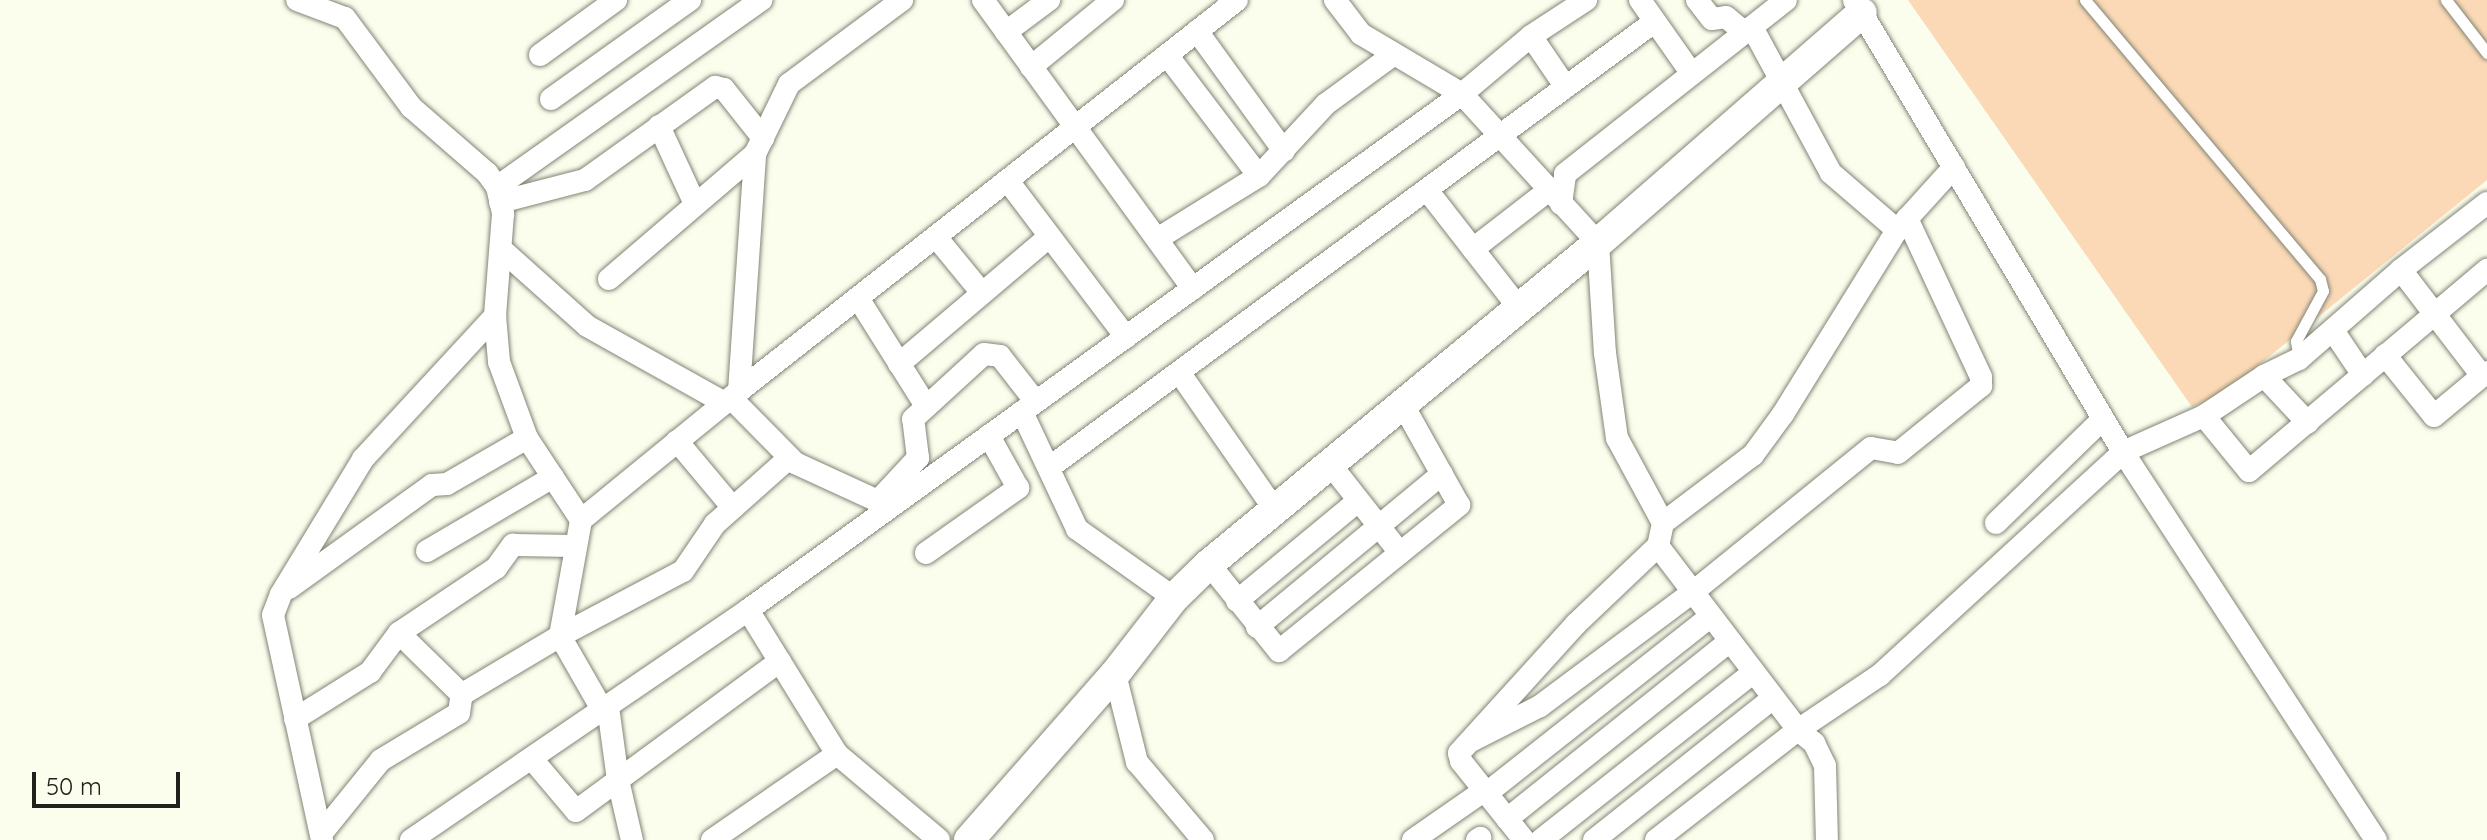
<!DOCTYPE html>
<style>
body{margin:0}
#map{position:relative;width:2487px;height:840px;overflow:hidden;background:#fbfded;font-family:Quicksand,sans-serif}
div>[style]{position:absolute}
[style*='--x']{left:calc(var(--x)*1px);top:calc(var(--y)*1px);width:calc(var(--w)*1px);rotate:calc(var(--a)*1deg)}
.green>*{inset:0;background:#fbd9b6}
.roads{filter:drop-shadow(0 0 2px #828475) drop-shadow(0 0 2px #828475)}
.lane>*{height:11px;margin:-5.5px;padding:0 5.5px;transform-origin:5.5px;border-radius:5.5px;background:#fff}
.street>*{height:22px;margin:-11px;padding:0 11px;transform-origin:11px;border-radius:11px;background:#fff}
.secondary>*{height:30px;margin:-15px;padding:0 15px;transform-origin:15px;border-radius:15px;background:#fff}
span{translate:-50% -50%;white-space:nowrap;text-align:center;line-height:1.15;-webkit-text-stroke:8px #fbfded;paint-order:stroke}
.scale{position:absolute;left:32px;top:772px;width:148px;height:36px;box-sizing:border-box;border:4px solid #20211b;border-top:0;padding-left:10px;font-size:24px;line-height:28px;white-space:nowrap;color:#20211b;-webkit-text-stroke:6px #fbfded;paint-order:stroke}
</style>
<div id="map">
<div class="green">
<i style="clip-path:polygon(1908px 0,2487px 0,2487px 180px,2228px 390px,2192px 407px)"></i>
</div>
<div class="roads">
<div class="lane">
<i style="--x:2085;--y:0;--w:365;--a:49.9"></i>
<i style="--x:2320;--y:279;--w:12;--a:76"></i>
<i style="--x:2323;--y:291;--w:57;--a:118.4"></i>
<i style="--x:2296;--y:341;--w:18;--a:81"></i>
<i style="--x:2446;--y:0;--w:67;--a:52.3"></i>
</div>
<div class="street">
<i style="--x:297;--y:0;--w:51;--a:20.6"></i>
<i style="--x:345;--y:18;--w:111;--a:53.4"></i>
<i style="--x:411;--y:107;--w:101;--a:41"></i>
<i style="--x:487;--y:173;--w:17;--a:54"></i>
<i style="--x:497;--y:187;--w:28;--a:77"></i>
<i style="--x:503;--y:214;--w:102;--a:94.5"></i>
<i style="--x:495;--y:316;--w:46;--a:85"></i>
<i style="--x:499;--y:362;--w:81;--a:69.8"></i>
<i style="--x:527;--y:438;--w:98;--a:56.6"></i>
<i style="--x:983;--y:0;--w:357;--a:54"></i>
<i style="--x:1335;--y:0;--w:43;--a:52.6"></i>
<i style="--x:1361;--y:34;--w:117;--a:30.7"></i>
<i style="--x:1462;--y:94;--w:202;--a:47.6"></i>
<i style="--x:1598;--y:243;--w:110;--a:86.4"></i>
<i style="--x:1605;--y:353;--w:86;--a:82"></i>
<i style="--x:1617;--y:438;--w:97;--a:61.6"></i>
<i style="--x:1663;--y:523;--w:24;--a:102"></i>
<i style="--x:1658;--y:546;--w:231;--a:52.7"></i>
<i style="--x:1798;--y:730;--w:21;--a:39"></i>
<i style="--x:1814;--y:743;--w:25;--a:64"></i>
<i style="--x:1825;--y:766;--w:74;--a:88.5"></i>
<i style="--x:1640;--y:0;--w:90;--a:54.9"></i>
<i style="--x:1697;--y:0;--w:24;--a:52"></i>
<i style="--x:1712;--y:19;--w:14;--a:-8"></i>
<i style="--x:1726;--y:17;--w:23;--a:40"></i>
<i style="--x:1854;--y:0;--w:526;--a:59.24"></i>
<i style="--x:2123;--y:452;--w:463;--a:56.9"></i>
<i style="--x:1752;--y:27;--w:166;--a:61.6"></i>
<i style="--x:1831;--y:173;--w:87;--a:40.8"></i>
<i style="--x:1197;--y:31;--w:148;--a:54.1"></i>
<i style="--x:1006;--y:32;--w:54;--a:-36.7"></i>
<i style="--x:1531;--y:36;--w:60;--a:55.8"></i>
<i style="--x:540;--y:55;--w:94;--a:-35.9"></i>
<i style="--x:1167;--y:55;--w:152;--a:52.8"></i>
<i style="--x:1031;--y:67;--w:106;--a:-39.3"></i>
<i style="--x:551;--y:99;--w:171;--a:-35.5"></i>
<i style="--x:659;--y:126;--w:86;--a:65.2"></i>
<i style="--x:1008;--y:181;--w:196;--a:52.9"></i>
<i style="--x:497;--y:187;--w:324;--a:-35.3"></i>
<i style="--x:1427;--y:190;--w:150;--a:52.1"></i>
<i style="--x:500;--y:202;--w:88;--a:-14.5"></i>
<i style="--x:585;--y:180;--w:160;--a:-35.6"></i>
<i style="--x:715;--y:87;--w:9;--a:13"></i>
<i style="--x:724;--y:89;--w:63;--a:51.5"></i>
<i style="--x:1561;--y:204;--w:30;--a:-82"></i>
<i style="--x:1565;--y:174;--w:281;--a:-38.2"></i>
<i style="--x:936;--y:237;--w:72;--a:50.6"></i>
<i style="--x:1157;--y:239;--w:120;--a:-31.7"></i>
<i style="--x:1259;--y:176;--w:98;--a:-47.1"></i>
<i style="--x:1326;--y:104;--w:84;--a:-36.3"></i>
<i style="--x:501;--y:249;--w:115;--a:41.8"></i>
<i style="--x:587;--y:326;--w:158;--a:29.2"></i>
<i style="--x:1473;--y:249;--w:96;--a:-37.8"></i>
<i style="--x:2401;--y:270;--w:133;--a:52.6"></i>
<i style="--x:2482;--y:376;--w:6;--a:-39"></i>
<i style="--x:609;--y:279;--w:192;--a:-40.6"></i>
<i style="--x:858;--y:298;--w:128;--a:57.8"></i>
<i style="--x:2334;--y:332;--w:52;--a:56"></i>
<i style="--x:2385;--y:355;--w:78;--a:51.2"></i>
<i style="--x:2434;--y:416;--w:62;--a:-39.8"></i>
<i style="--x:899;--y:364;--w:197;--a:-40.3"></i>
<i style="--x:1179;--y:372;--w:168;--a:55.2"></i>
<i style="--x:2264;--y:376;--w:64;--a:46.9"></i>
<i style="--x:739;--y:391;--w:238;--a:-86.1"></i>
<i style="--x:755;--y:154;--w:78;--a:-64.1"></i>
<i style="--x:789;--y:84;--w:141;--a:-36.6"></i>
<i style="--x:731;--y:398;--w:91;--a:45.4"></i>
<i style="--x:795;--y:463;--w:103;--a:24.6"></i>
<i style="--x:1022;--y:412;--w:129;--a:64.8"></i>
<i style="--x:1077;--y:529;--w:119;--a:35.4"></i>
<i style="--x:2204;--y:416;--w:71;--a:50.7"></i>
<i style="--x:2249;--y:471;--w:312;--a:-40.2"></i>
<i style="--x:677;--y:441;--w:87;--a:50.1"></i>
<i style="--x:1330;--y:464;--w:113;--a:51.8"></i>
<i style="--x:1050;--y:467;--w:750;--a:-36.38"></i>
<i style="--x:878;--y:501;--w:59;--a:-47.1"></i>
<i style="--x:918;--y:458;--w:39;--a:-97"></i>
<i style="--x:913;--y:419;--w:96;--a:-42.5"></i>
<i style="--x:984;--y:354;--w:16;--a:7"></i>
<i style="--x:1000;--y:356;--w:58;--a:52"></i>
<i style="--x:1663;--y:523;--w:113;--a:-37.1"></i>
<i style="--x:1753;--y:455;--w:51;--a:-53.8"></i>
<i style="--x:1783;--y:414;--w:216;--a:-58.2"></i>
<i style="--x:1897;--y:230;--w:85;--a:-47.9"></i>
<i style="--x:1996;--y:523;--w:149;--a:-44.2"></i>
<i style="--x:427;--y:551;--w:146;--a:-30.4"></i>
<i style="--x:926;--y:553;--w:113;--a:-35.2"></i>
<i style="--x:1018;--y:488;--w:60;--a:-119.1"></i>
<i style="--x:1209;--y:564;--w:112;--a:51.2"></i>
<i style="--x:1279;--y:651;--w:232;--a:-39"></i>
<i style="--x:1459;--y:505;--w:115;--a:-119.2"></i>
<i style="--x:289;--y:588;--w:176;--a:-35.8"></i>
<i style="--x:432;--y:485;--w:15;--a:-4"></i>
<i style="--x:447;--y:484;--w:92;--a:-29.9"></i>
<i style="--x:1237;--y:601;--w:157;--a:-39.6"></i>
<i style="--x:748;--y:610;--w:169;--a:58.3"></i>
<i style="--x:837;--y:754;--w:133;--a:40.1"></i>
<i style="--x:1257;--y:627;--w:240;--a:-39.6"></i>
<i style="--x:399;--y:633;--w:84;--a:44.5"></i>
<i style="--x:459;--y:692;--w:7;--a:0"></i>
<i style="--x:466;--y:692;--w:109;--a:-30.8"></i>
<i style="--x:560;--y:636;--w:139;--a:-27.9"></i>
<i style="--x:683;--y:571;--w:57;--a:-55.8"></i>
<i style="--x:715;--y:524;--w:99;--a:-41.7"></i>
<i style="--x:1115;--y:674;--w:91;--a:76"></i>
<i style="--x:1137;--y:762;--w:102;--a:49.8"></i>
<i style="--x:608;--y:707;--w:74;--a:82.2"></i>
<i style="--x:618;--y:780;--w:62;--a:76.9"></i>
<i style="--x:603;--y:711;--w:86;--a:-119.8"></i>
<i style="--x:560;--y:636;--w:118;--a:-79.7"></i>
<i style="--x:581;--y:520;--w:204;--a:-39.2"></i>
<i style="--x:739;--y:391;--w:633;--a:-38.14"></i>
<i style="--x:295;--y:719;--w:89;--a:-32.1"></i>
<i style="--x:370;--y:672;--w:49;--a:-53.4"></i>
<i style="--x:399;--y:633;--w:117;--a:-33.8"></i>
<i style="--x:496;--y:568;--w:29;--a:-54"></i>
<i style="--x:513;--y:545;--w:62;--a:0.9"></i>
<i style="--x:1471;--y:741;--w:77;--a:-26.9"></i>
<i style="--x:1540;--y:706;--w:191;--a:-36.7"></i>
<i style="--x:1693;--y:592;--w:229;--a:-39"></i>
<i style="--x:1871;--y:448;--w:27;--a:10"></i>
<i style="--x:1898;--y:453;--w:107;--a:-38.9"></i>
<i style="--x:1981;--y:386;--w:9;--a:-90"></i>
<i style="--x:1981;--y:377;--w:175;--a:-115"></i>
<i style="--x:532;--y:759;--w:68;--a:49.8"></i>
<i style="--x:576;--y:811;--w:253;--a:-36.3"></i>
<i style="--x:1487;--y:793;--w:285;--a:-38.3"></i>
<i style="--x:1507;--y:819;--w:285;--a:-38.6"></i>
<i style="--x:321;--y:834;--w:95;--a:-51"></i>
<i style="--x:381;--y:760;--w:91;--a:-31.1"></i>
<i style="--x:459;--y:713;--w:21;--a:-82"></i>
<i style="--x:322;--y:840;--w:230;--a:-102.3"></i>
<i style="--x:273;--y:615;--w:22;--a:-69"></i>
<i style="--x:281;--y:594;--w:158;--a:-58.7"></i>
<i style="--x:363;--y:459;--w:195;--a:-47.3"></i>
<i style="--x:411;--y:840;--w:408;--a:-34.3"></i>
<i style="--x:748;--y:610;--w:881;--a:-35.86"></i>
<i style="--x:1462;--y:94;--w:90;--a:-40"></i>
<i style="--x:1531;--y:36;--w:66;--a:-33.2"></i>
<i style="--x:712;--y:840;--w:152;--a:-34.5"></i>
<i style="--x:1413;--y:840;--w:88;--a:-34.8"></i>
<i style="--x:1477;--y:840;--w:4;--a:-34"></i>
<i style="--x:1524;--y:840;--w:101;--a:-128.6"></i>
<i style="--x:1461;--y:761;--w:8;--a:-104"></i>
<i style="--x:1459;--y:753;--w:174;--a:-47.8"></i>
<i style="--x:1576;--y:624;--w:113;--a:-43.6"></i>
<i style="--x:1541;--y:840;--w:271;--a:-38.3"></i>
<i style="--x:1594;--y:840;--w:228;--a:-38.4"></i>
<i style="--x:1656;--y:840;--w:180;--a:-37.8"></i>
<i style="--x:1798;--y:730;--w:99;--a:-33.9"></i>
<i style="--x:1880;--y:675;--w:330;--a:-42.5"></i>
<i style="--x:2123;--y:452;--w:89;--a:-24"></i>
<i style="--x:2204;--y:416;--w:72;--a:-33.7"></i>
<i style="--x:2264;--y:376;--w:39;--a:-26"></i>
<i style="--x:2299;--y:359;--w:135;--a:-41.1"></i>
<i style="--x:2401;--y:270;--w:109;--a:-37.9"></i>
</div>
<div class="secondary">
<i style="--x:969;--y:840;--w:221;--a:-48.7"></i>
<i style="--x:1115;--y:674;--w:96;--a:-52.2"></i>
<i style="--x:1174;--y:598;--w:49;--a:-44.2"></i>
<i style="--x:1209;--y:564;--w:504;--a:-39.53"></i>
<i style="--x:1598;--y:243;--w:350;--a:-41.1"></i>
</div>
</div>
<div class="scale">50 m</div>
</div>
